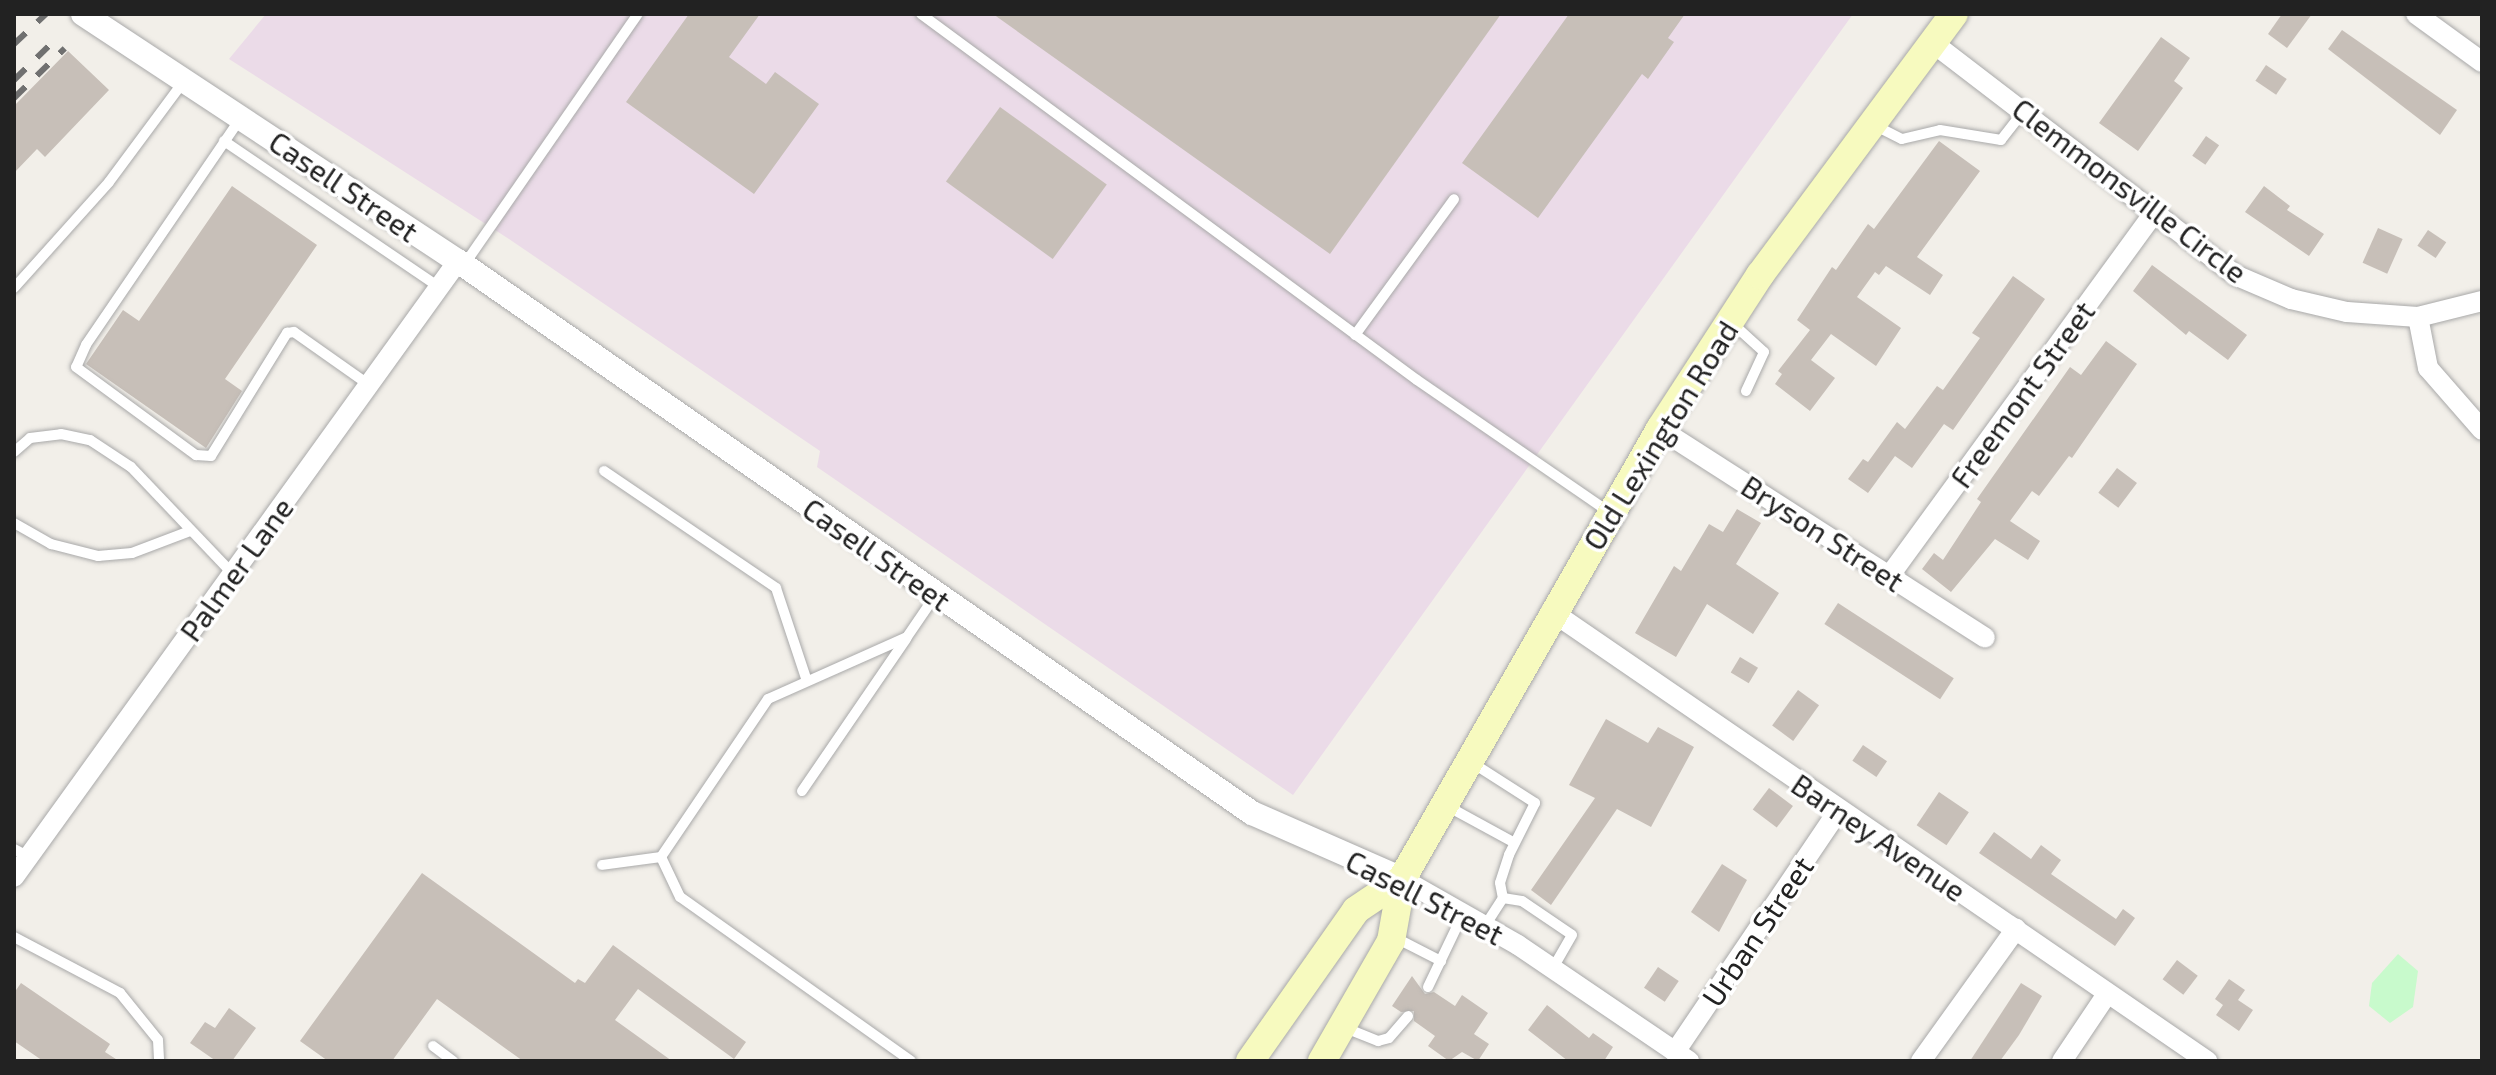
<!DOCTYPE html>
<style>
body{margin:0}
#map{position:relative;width:2496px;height:1075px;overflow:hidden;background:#f2efe9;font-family:"Exo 2",sans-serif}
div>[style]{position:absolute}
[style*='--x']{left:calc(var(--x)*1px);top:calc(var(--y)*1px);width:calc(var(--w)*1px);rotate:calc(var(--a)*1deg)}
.industrial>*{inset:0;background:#ebdbe8}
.park>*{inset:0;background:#c8facc}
.building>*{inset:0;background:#c7bfb8;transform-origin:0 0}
.roads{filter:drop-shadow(0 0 2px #a9a9a9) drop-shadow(0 0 2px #a9a9a9)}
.service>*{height:10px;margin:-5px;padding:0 5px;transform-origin:5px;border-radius:5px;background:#fff}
.minor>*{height:20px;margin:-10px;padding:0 10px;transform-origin:10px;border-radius:10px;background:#fff}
.tertiary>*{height:24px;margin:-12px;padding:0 12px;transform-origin:12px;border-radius:12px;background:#fff}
.secondary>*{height:28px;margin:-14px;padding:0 14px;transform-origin:14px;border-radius:14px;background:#f7fabf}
.rail>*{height:6px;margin-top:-3px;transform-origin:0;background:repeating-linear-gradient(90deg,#707070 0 16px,transparent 0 32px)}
span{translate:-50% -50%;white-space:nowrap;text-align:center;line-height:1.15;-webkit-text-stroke:7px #fff;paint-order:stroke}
.street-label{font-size:30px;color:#222}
.frame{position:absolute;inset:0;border:16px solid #222;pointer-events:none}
</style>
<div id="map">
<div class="industrial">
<i style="clip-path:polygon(266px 14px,1853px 14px,1293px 795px,817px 467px,820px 451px,509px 239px,229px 59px)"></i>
</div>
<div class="park">
<i style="clip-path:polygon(2398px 954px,2418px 971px,2413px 1007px,2390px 1023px,2369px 1006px,2372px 983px)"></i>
</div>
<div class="building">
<i style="clip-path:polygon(689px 14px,760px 14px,729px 57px,766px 84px,775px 72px,819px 104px,754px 194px,626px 102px)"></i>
<i style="clip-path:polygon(993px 14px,1501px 14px,1330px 254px)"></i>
<i style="clip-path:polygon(1569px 14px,1685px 14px,1668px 38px,1674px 42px,1648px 79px,1642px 74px,1538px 218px,1462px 163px)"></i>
<i style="clip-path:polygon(2282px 14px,2312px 14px,2287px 48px,2268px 34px)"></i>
<i style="clip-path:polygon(2342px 30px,2457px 110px,2440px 135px,2328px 49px)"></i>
<i style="clip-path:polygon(2161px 37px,2190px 58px,2174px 81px,2183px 88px,2138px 151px,2099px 123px)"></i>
<i style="clip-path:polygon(68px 51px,109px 90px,45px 157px,37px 149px,14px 173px,14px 106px)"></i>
<i style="left:2266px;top:65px;width:25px;height:19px;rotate:34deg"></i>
<i style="left:1000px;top:107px;width:132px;height:92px;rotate:36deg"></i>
<i style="left:2206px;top:136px;width:16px;height:24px;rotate:35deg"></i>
<i style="clip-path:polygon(1939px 141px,1980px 171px,1917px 257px,1943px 275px,1930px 295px,1886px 266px,1879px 275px,1875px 272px,1857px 297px,1901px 328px,1876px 366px,1831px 334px,1811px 360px,1835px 378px,1810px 411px,1775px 384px,1782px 374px,1778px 371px,1810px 330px,1797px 320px,1832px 267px,1836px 270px,1868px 224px,1874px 229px)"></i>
<i style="clip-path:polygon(232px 186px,317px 245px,225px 379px,242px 391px,206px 448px,86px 364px,123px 310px,139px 321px)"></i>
<i style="clip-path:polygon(2264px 186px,2290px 206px,2287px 210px,2324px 234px,2309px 256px,2245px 212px)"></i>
<i style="left:2378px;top:228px;width:27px;height:38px;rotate:24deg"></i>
<i style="left:2428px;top:230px;width:22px;height:19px;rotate:34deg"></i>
<i style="clip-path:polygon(2152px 265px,2247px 335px,2228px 360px,2189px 331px,2186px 335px,2133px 291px)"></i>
<i style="clip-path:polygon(2013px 276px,2045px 299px,1953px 430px,1944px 424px,1912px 468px,1895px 456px,1868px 493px,1848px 479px,1863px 459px,1868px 462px,1897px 422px,1905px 429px,1937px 386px,1943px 390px,1980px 338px,1972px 333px)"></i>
<i style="clip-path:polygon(2106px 341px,2137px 364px,2072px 458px,2069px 456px,2039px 496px,2032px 491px,2010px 521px,2040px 541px,2028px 560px,1995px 539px,1951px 592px,1922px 569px,1934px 553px,1943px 560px,1981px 502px,1977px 499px,2070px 367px,2081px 375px)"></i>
<i style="left:2117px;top:468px;width:25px;height:31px;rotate:37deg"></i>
<i style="clip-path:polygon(1737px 509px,1761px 523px,1736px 564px,1779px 593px,1753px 634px,1707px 604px,1676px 657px,1635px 633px,1674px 566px,1681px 571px,1709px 524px,1723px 532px)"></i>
<i style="left:1838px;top:603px;width:138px;height:25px;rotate:33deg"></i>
<i style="left:1740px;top:657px;width:21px;height:18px;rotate:31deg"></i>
<i style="left:1798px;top:690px;width:26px;height:44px;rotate:36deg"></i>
<i style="clip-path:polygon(1606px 719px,1648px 743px,1658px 727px,1694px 747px,1651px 827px,1617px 809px,1551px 905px,1531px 890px,1595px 798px,1569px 785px)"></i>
<i style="left:1863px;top:745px;width:29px;height:19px;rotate:34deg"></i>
<i style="left:1769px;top:788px;width:30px;height:27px;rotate:37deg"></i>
<i style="left:1939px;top:792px;width:36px;height:40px;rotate:34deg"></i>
<i style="clip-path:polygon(1994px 832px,2031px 859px,2041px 845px,2061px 860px,2051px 874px,2116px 919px,2123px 909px,2135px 918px,2115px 946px,1979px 853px)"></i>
<i style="clip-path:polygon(1722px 864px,1747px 880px,1719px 932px,1691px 912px)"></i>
<i style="clip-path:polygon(422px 873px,575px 983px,578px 979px,585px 983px,613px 945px,746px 1042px,734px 1059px,638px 989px,615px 1020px,672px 1061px,523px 1061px,437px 999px,392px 1061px,328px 1061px,300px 1041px)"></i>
<i style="left:2177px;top:960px;width:26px;height:24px;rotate:37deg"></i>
<i style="left:1658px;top:967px;width:25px;height:25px;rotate:34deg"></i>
<i style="clip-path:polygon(1412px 976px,1425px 994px,1434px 992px,1455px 1006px,1462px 995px,1488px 1013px,1474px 1034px,1489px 1044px,1478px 1061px,1462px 1052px,1449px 1061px,1428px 1046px,1435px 1036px,1414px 1021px,1414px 1011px,1401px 1012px,1392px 1006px)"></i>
<i style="clip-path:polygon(2229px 979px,2245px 990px,2238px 1000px,2253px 1010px,2239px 1031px,2216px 1015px,2223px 1005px,2215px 999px)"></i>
<i style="clip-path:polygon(21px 983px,110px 1044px,105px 1052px,119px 1061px,43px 1061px,14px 1041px,14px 993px)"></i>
<i style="clip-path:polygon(2021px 983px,2042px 996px,2019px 1035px,2000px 1061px,1970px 1061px)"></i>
<i style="clip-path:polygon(1547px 1005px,1589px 1038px,1593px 1033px,1613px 1047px,1604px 1061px,1568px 1061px,1528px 1030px)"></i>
<i style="clip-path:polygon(229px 1008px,256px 1028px,232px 1061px,216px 1061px,190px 1043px,205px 1022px,215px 1028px)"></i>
</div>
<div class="roads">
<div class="service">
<i style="--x:921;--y:14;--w:616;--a:36.42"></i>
<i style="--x:1417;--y:380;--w:233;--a:34.5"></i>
<i style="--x:240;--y:119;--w:273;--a:124.3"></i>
<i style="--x:86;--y:345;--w:24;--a:114"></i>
<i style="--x:76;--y:367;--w:149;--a:36.3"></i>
<i style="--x:196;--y:455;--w:15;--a:4"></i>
<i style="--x:211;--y:456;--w:145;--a:-58.3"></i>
<i style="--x:287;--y:333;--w:7;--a:-8"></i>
<i style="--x:294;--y:332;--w:92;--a:35.2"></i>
<i style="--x:1874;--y:125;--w:31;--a:27"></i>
<i style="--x:1902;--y:139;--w:39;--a:-13"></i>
<i style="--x:1940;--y:130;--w:62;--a:9.3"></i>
<i style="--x:2001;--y:140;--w:36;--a:-52"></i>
<i style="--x:224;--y:141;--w:260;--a:34.2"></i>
<i style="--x:464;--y:265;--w:305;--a:-55.3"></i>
<i style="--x:14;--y:288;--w:142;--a:-48.1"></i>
<i style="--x:109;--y:182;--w:126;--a:-53.4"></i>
<i style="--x:1732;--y:323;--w:43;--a:42.2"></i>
<i style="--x:1764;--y:352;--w:43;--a:114.8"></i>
<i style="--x:1355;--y:335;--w:168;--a:-53.9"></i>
<i style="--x:14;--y:452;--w:21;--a:-41"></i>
<i style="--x:30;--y:438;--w:31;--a:-7"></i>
<i style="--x:61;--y:434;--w:30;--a:12"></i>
<i style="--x:90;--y:440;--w:49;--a:33.4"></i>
<i style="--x:131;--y:467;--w:148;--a:46.4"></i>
<i style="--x:604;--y:471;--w:208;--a:34.2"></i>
<i style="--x:776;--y:588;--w:95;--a:71.6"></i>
<i style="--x:14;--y:523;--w:43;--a:29.6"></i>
<i style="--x:51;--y:544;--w:49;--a:14.3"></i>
<i style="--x:98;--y:556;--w:34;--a:-5"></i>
<i style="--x:132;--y:553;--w:62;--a:-20.8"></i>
<i style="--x:1471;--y:762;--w:76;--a:32.6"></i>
<i style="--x:1535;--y:803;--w:58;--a:116.6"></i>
<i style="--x:1509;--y:855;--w:29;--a:108"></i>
<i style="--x:1500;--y:883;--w:15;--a:79"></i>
<i style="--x:1503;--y:898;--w:33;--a:123"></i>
<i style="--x:802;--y:791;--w:184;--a:-55.6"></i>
<i style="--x:1447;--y:806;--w:77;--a:28.6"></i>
<i style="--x:14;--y:849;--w:17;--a:28"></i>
<i style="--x:602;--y:865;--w:60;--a:-7.7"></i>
<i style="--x:1503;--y:898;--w:19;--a:9"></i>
<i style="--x:1522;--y:901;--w:60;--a:34.2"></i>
<i style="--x:1572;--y:935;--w:38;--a:120"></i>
<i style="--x:14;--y:937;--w:120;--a:27.8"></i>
<i style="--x:120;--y:993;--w:60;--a:51"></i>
<i style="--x:158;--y:1040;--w:21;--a:87"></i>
<i style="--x:1394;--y:937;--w:53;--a:27.1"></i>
<i style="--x:1428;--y:987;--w:81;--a:-64.4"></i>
<i style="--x:1343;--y:1027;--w:38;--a:22"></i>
<i style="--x:1378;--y:1041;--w:11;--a:-15"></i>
<i style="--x:1389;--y:1038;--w:29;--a:-49"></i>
<i style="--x:433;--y:1046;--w:25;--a:37"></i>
<i style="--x:911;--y:1061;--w:283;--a:-144.6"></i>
<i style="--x:680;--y:897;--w:44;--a:-115.4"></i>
<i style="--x:661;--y:857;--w:191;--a:-55.9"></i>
<i style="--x:768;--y:699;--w:152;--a:-24"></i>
<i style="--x:907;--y:637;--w:50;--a:-55.7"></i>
</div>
<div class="minor">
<i style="--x:2416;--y:14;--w:82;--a:36"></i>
<i style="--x:1933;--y:43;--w:381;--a:37.5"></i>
<i style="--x:2235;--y:275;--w:61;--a:23.2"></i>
<i style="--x:2291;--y:299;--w:57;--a:13.1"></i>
<i style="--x:2347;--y:312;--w:71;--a:4"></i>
<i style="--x:2418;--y:317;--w:66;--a:-14"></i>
<i style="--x:2418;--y:317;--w:52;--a:78.9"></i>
<i style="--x:2428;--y:368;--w:82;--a:48.9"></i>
<i style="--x:1660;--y:429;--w:386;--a:32.7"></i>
<i style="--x:1890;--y:575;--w:449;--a:-53.9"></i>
<i style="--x:1551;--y:611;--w:796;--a:34.45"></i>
<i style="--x:14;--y:877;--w:759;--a:-54.22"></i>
<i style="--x:1402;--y:879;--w:133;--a:29.6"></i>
<i style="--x:1518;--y:945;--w:207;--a:34.2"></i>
<i style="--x:1675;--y:1052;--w:292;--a:-55.9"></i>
<i style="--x:1921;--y:1061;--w:163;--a:-54.3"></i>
<i style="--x:2062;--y:1061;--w:81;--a:-56.1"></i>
</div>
<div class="tertiary">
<i style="--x:83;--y:14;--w:449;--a:33.4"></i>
<i style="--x:458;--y:261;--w:967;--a:34.81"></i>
<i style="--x:1252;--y:813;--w:164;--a:23.7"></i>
</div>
<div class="secondary">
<i style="--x:1250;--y:1061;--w:184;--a:-54.9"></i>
<i style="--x:1356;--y:910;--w:55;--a:-34"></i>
<i style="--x:1322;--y:1061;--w:138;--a:-60.1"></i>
<i style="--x:1391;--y:941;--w:63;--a:-79.9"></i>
<i style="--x:1402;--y:879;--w:519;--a:-60.17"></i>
<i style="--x:1660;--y:429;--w:184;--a:-57"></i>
<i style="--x:1760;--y:275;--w:325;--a:-53.4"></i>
</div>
</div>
<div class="rail">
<i style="--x:14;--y:44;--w:44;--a:-43.2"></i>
<i style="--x:14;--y:80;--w:57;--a:-44.3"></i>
<i style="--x:14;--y:98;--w:71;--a:-44.4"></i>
</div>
<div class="street-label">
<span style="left:344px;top:186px;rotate:34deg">Casell Street</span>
<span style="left:2130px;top:190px;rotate:37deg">Clemmonsville Circle</span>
<span style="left:2022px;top:394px;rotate:-54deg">Freemont Street</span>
<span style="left:1660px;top:435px;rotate:-58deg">Old Lexington Road</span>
<span style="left:1823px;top:533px;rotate:33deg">Bryson Street</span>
<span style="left:877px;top:554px;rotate:35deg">Casell Street</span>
<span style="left:236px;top:569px;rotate:-54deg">Palmer Lane</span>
<span style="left:1879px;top:837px;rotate:34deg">Barney Avenue</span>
<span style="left:1425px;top:897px;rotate:27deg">Casell Street</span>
<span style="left:1757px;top:931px;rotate:-56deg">Urban Street</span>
</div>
<div class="frame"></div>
</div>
